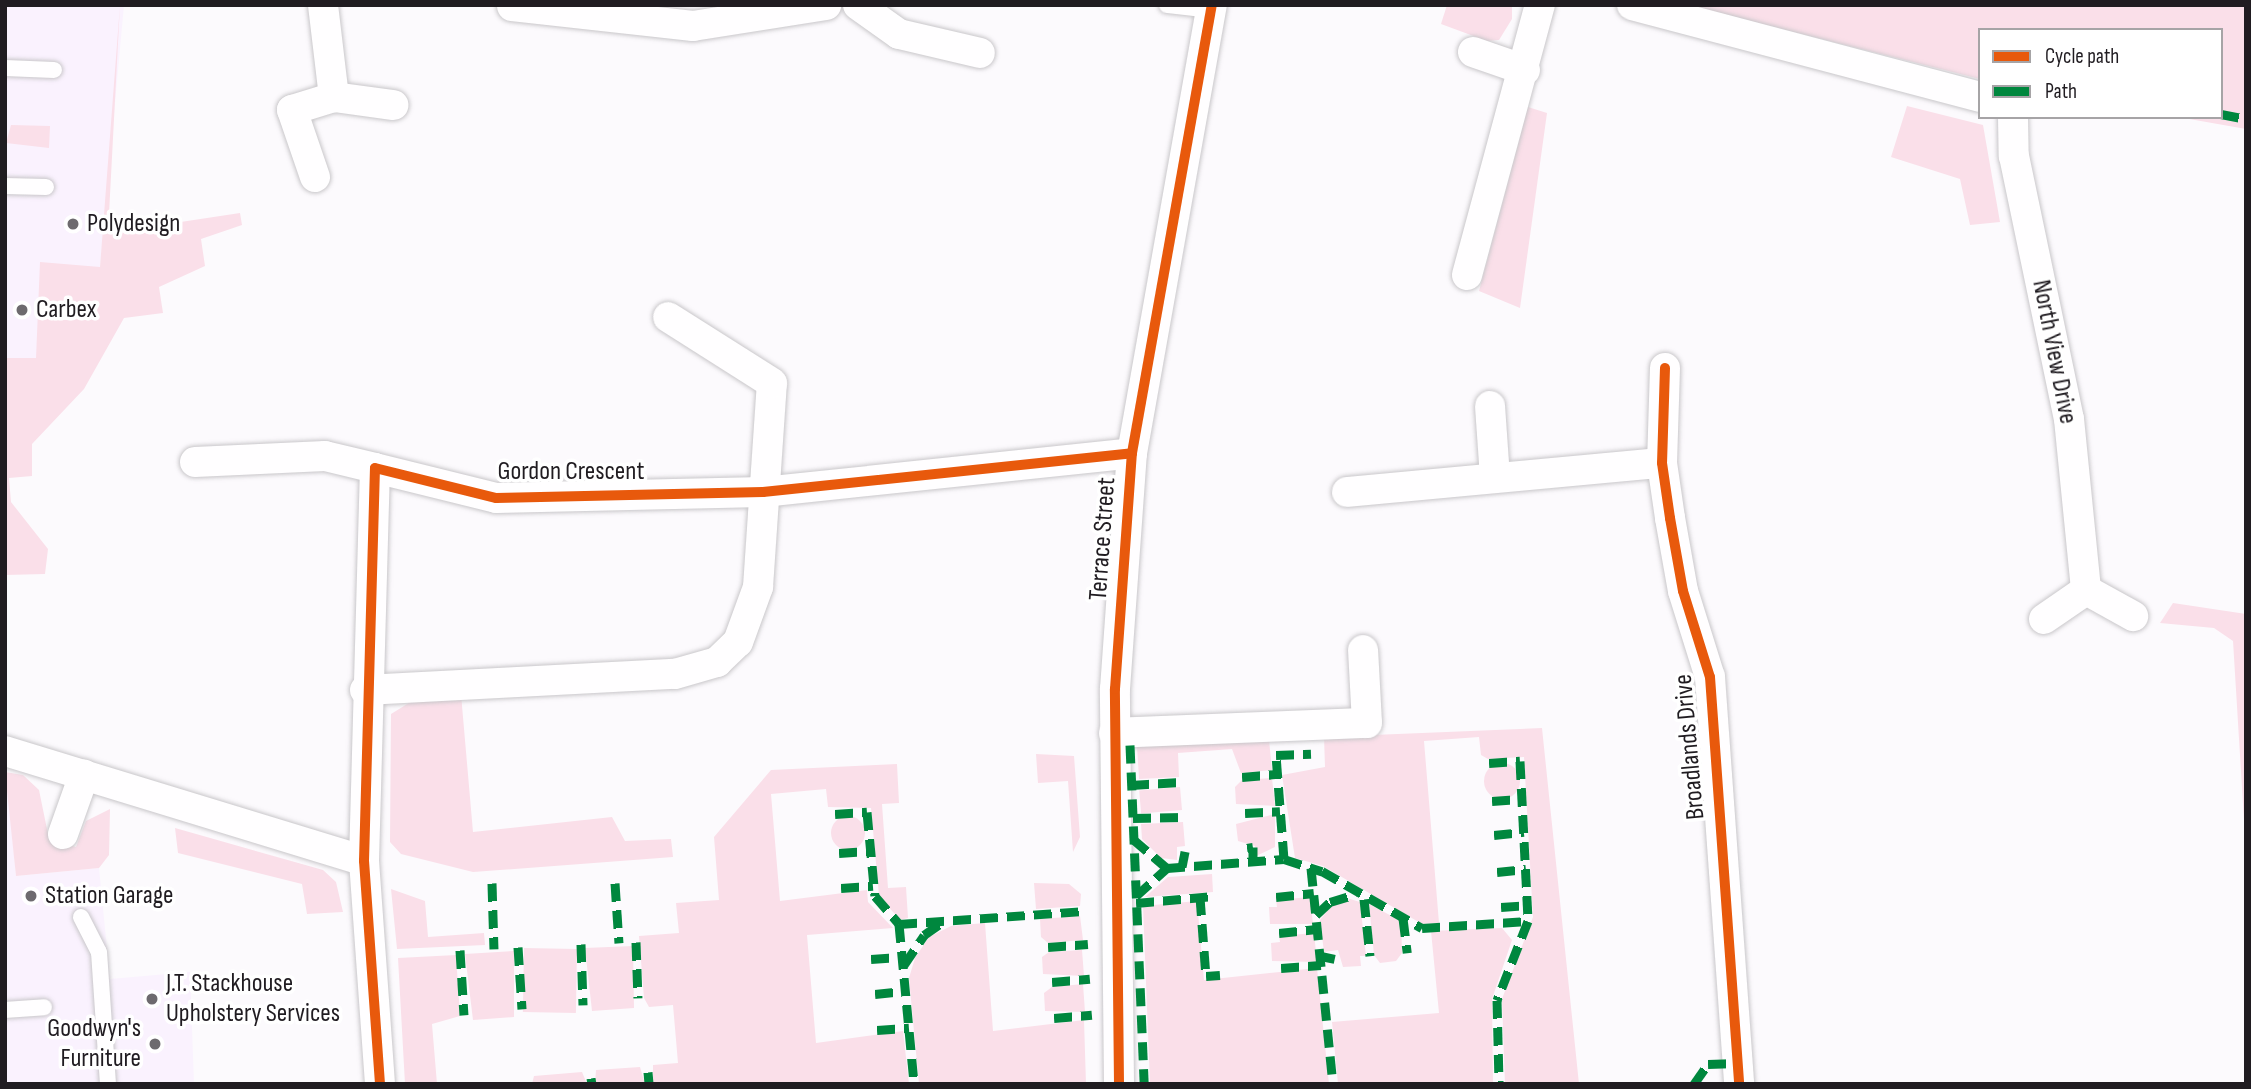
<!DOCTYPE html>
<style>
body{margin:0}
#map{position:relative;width:2251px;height:1089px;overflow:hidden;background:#fcfafd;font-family:"Sofia Sans Condensed",sans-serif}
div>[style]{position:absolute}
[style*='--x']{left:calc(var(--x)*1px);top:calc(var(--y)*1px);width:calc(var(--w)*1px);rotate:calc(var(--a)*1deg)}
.built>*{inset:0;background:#faf2fe}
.green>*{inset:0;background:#fadfe9;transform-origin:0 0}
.round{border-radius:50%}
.roads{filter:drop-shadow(0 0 2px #c9c7ca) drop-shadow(0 0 2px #c9c7ca)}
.service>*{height:16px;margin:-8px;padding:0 8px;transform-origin:8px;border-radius:8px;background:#fffeff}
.minor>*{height:30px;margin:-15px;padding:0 15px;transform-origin:15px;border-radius:15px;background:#fffeff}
.quiet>*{height:9px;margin-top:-4.5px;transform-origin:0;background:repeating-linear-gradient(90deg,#00873e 0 18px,transparent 0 27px)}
.cycleway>*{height:10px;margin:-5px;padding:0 5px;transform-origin:5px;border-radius:5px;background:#e8590c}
.dots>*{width:19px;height:19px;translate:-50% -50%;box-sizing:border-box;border:4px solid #fff;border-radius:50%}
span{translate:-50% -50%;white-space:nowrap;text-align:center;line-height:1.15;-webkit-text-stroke:7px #fff;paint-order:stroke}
.poi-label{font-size:26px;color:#201c21}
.left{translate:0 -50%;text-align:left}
.right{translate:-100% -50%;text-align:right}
.street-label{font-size:26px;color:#201c21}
.frame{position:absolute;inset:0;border:7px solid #201c21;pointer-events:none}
.legend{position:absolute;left:1978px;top:28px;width:245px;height:91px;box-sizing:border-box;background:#fff;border:2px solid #a6a4a6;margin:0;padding:9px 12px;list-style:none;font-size:21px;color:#201c21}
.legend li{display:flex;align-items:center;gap:14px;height:35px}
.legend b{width:35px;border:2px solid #a6a4a6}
</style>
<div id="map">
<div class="built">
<i style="clip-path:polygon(5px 5px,124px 5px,100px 267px,36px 359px,5px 358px)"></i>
<i style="clip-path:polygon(6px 772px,16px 876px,99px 868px,110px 979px,190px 972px,194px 1084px,5px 1084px)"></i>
</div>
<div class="green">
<i style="clip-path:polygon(120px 5px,108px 233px,240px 213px,242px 225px,201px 239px,205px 266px,159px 287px,163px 313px,124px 318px,84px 389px,32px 444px,32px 476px,9px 478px,11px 502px,48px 549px,45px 574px,5px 575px,5px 358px,36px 358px,40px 262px,100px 267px)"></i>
<i style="clip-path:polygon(1447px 5px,1512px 5px,1512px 19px,1499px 40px,1487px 41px,1441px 24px)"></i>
<i style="clip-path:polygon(1687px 5px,2246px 5px,2246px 129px,2178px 117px,2221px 117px,2221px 30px,1980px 30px,1980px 79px)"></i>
<i style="clip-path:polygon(1907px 106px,1983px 125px,2000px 222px,1970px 225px,1960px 179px,1891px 157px)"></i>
<i style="clip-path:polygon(1528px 107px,1547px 113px,1520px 308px,1479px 291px)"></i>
<i style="clip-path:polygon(11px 125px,50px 126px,49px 148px,6px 143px)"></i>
<i style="clip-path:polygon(2173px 603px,2246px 614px,2246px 853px,2233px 641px,2214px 628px,2160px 623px)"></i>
<i style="clip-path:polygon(461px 694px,473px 832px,612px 817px,625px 841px,671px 839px,673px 857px,473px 872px,401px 854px,390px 842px,391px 714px,417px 698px)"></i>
<i style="clip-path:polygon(1542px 728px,1579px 1084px,1505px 1084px,1502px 999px,1533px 917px,1524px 757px,1488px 759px,1481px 755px,1479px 737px,1424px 741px,1439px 923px,1422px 924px,1323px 866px,1295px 858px,1282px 775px,1325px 767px,1324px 737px)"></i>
<i style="clip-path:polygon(1269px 740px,1272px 770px,1241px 773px,1232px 749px,1178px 753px,1179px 777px,1139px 779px,1137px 746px)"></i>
<i style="clip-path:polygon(1036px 754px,1074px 756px,1080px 837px,1073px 852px,1068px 781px,1038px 783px)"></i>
<i class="round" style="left:1484px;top:763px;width:36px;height:36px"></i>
<i style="clip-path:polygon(897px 764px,899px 803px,882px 804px,888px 888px,906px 887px,908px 918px,900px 920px,879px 896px,871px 808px,828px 807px,826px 789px,771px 794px,780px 901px,867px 890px,868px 902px,893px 928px,807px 935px,816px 1043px,903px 1031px,909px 1084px,653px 1084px,653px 1065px,678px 1063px,673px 1005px,649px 1007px,644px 998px,639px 936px,679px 933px,676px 903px,719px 900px,714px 837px,771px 770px)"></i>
<i style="clip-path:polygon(5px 772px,23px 775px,39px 790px,49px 839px,76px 847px,86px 821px,110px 809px,109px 855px,99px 868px,16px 876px)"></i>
<i style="clip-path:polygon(1272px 778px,1275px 806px,1236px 804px,1235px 787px,1242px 780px)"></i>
<i style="left:1180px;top:787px;width:23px;height:41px;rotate:85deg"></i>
<i style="clip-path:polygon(1275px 814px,1275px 847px,1256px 856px,1255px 846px,1238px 841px,1236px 824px)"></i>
<i class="round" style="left:831px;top:816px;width:34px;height:34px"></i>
<i style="clip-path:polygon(1183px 822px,1185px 846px,1177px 847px,1177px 860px,1161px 858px,1142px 839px,1141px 824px)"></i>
<i style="clip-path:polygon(175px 828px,323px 870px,336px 882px,343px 912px,307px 914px,302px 884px,178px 853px)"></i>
<i style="clip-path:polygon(1212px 874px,1213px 892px,1145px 897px,1168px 877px)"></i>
<i style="clip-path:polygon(1034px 883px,1069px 884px,1081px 894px,1080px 906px,1036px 909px)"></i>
<i style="clip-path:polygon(391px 889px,425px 901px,428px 937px,484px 933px,485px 945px,397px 949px)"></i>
<i style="clip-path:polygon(1310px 897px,1313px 924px,1270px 924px,1269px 907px,1277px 907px,1276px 900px)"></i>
<i style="clip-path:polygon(1350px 899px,1360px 902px,1366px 956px,1360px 956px,1361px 966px,1343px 967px,1338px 950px,1324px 952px,1320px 920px,1331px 906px)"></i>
<i style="clip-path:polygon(1197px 901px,1204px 980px,1317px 968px,1329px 1084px,1150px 1084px,1143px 906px)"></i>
<i style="clip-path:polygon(1369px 904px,1401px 921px,1402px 953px,1396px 961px,1380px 963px,1374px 955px)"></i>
<i style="clip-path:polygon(1080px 916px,1083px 940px,1048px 943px,1041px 937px,1040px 919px)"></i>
<i style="clip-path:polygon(985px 923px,993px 1031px,1084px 1020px,1086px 1084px,919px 1084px,909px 978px,915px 958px,929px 937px,951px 926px)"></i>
<i style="clip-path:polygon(1502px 928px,1512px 940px,1492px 999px,1493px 1084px,1338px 1084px,1332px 1022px,1439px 1013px,1431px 931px)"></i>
<i style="clip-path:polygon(1314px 933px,1317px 962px,1272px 961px,1271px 943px,1280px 942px,1279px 936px)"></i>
<i style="clip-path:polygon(633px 946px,634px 1008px,592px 1011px,585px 948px)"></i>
<i style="left:577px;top:949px;width:64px;height:53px;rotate:91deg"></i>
<i style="clip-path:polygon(1082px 950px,1084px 976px,1043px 974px,1042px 957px,1049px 952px)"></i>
<i style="clip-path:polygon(514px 951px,514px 1017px,473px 1020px,465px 954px)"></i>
<i style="clip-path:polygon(456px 955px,460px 1016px,432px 1024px,437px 1084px,405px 1084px,398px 958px)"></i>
<i style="clip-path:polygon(1083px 984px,1085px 1012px,1045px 1011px,1044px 993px,1052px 987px)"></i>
<i style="clip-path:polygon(640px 1067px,645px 1084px,595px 1084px,596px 1070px)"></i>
<i style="clip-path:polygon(582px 1072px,587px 1084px,532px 1084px,534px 1076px)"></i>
</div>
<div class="roads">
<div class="service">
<i style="--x:1167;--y:5;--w:44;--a:6.5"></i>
<i style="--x:5;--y:68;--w:49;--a:2.3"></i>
<i style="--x:5;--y:186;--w:41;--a:1.4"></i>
<i style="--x:81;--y:917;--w:39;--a:63"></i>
<i style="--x:99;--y:952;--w:132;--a:86.1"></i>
<i style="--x:5;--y:1010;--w:39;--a:-4"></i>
</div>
<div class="minor">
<i style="--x:323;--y:5;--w:93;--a:83.2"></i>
<i style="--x:858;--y:5;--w:50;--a:35.3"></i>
<i style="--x:899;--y:34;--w:83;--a:13.2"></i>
<i style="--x:1632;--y:5;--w:360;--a:14.8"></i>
<i style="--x:512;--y:6;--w:182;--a:6.3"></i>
<i style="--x:693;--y:26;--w:135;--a:-9"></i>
<i style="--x:1473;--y:52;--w:55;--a:19.1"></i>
<i style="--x:2013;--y:117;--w:39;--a:89"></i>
<i style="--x:2014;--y:156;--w:269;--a:78.2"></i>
<i style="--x:2069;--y:419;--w:172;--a:84.3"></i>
<i style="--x:315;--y:177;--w:71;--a:-108.9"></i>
<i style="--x:292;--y:110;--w:44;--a:-17.2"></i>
<i style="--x:334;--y:97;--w:60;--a:7.7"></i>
<i style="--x:1467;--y:275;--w:280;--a:-74.9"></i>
<i style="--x:1665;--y:368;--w:95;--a:91.8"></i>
<i style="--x:1662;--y:463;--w:56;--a:81.7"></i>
<i style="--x:1670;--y:518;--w:74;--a:79.9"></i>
<i style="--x:1683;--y:591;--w:90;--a:72.6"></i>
<i style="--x:1710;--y:677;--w:408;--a:85.9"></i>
<i style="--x:1490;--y:406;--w:71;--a:86"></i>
<i style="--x:195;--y:462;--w:130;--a:-2.6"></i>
<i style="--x:325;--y:456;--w:51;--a:13.5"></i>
<i style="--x:1347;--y:492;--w:316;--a:-5.3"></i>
<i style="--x:2044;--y:619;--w:51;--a:-34.6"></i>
<i style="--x:2086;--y:590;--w:54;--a:29"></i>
<i style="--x:365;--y:690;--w:310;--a:-3"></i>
<i style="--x:675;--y:674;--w:44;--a:-15.9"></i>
<i style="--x:717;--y:662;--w:29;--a:-44"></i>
<i style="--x:738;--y:642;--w:59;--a:-70"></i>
<i style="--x:758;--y:587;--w:204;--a:-86.1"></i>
<i style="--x:772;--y:383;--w:123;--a:-147.6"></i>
<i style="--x:1114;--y:733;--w:253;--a:-2.3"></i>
<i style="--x:1367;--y:723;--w:73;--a:-93.1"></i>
<i style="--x:5;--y:751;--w:375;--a:17"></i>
<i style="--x:63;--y:834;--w:63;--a:-70.4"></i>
<i style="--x:380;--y:1084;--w:224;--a:-94.1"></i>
<i style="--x:364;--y:861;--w:393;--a:-88.4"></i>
<i style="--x:375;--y:468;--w:125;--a:13.9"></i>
<i style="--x:496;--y:498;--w:267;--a:-1.3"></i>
<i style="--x:763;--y:492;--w:371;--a:-6"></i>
<i style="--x:1119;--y:1084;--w:395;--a:-90.6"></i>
<i style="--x:1115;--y:689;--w:237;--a:-85.9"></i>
<i style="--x:1132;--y:453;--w:455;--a:-79.9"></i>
</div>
</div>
<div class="quiet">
<i style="--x:2221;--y:114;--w:25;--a:11"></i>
<i style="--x:1130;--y:745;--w:339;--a:87.6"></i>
<i style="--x:1489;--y:763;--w:31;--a:-4"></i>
<i style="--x:1520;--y:761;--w:160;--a:87.1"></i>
<i style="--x:1528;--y:921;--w:85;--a:111.4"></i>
<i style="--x:1497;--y:1000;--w:84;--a:88.6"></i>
<i style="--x:1242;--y:777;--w:36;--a:-5"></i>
<i style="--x:1131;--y:785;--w:49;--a:-3.5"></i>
<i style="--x:1492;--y:801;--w:31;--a:-4"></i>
<i style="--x:1245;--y:813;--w:35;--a:-3"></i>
<i style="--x:835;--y:814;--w:32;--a:-4"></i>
<i style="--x:867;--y:812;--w:84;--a:84.6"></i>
<i style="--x:875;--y:896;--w:37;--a:49"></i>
<i style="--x:899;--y:924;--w:161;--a:84.6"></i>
<i style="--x:1133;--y:818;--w:50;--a:-1.1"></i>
<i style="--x:1494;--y:835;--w:30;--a:-6"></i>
<i style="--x:1133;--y:839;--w:45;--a:40.5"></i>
<i style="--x:1167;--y:868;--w:117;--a:-4.4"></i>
<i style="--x:1284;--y:859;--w:40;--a:18"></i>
<i style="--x:1322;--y:871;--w:115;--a:29.7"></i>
<i style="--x:1422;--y:928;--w:106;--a:-3.8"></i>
<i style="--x:1247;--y:848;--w:6;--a:-9"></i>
<i style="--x:1253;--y:847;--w:14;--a:90"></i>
<i style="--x:839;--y:853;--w:32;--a:-4"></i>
<i style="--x:1284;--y:859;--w:104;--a:-94.4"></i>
<i style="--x:1276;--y:755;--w:35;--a:-2"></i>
<i style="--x:1182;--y:867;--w:16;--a:-79"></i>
<i style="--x:1311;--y:868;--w:217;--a:84.2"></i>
<i style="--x:1497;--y:872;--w:29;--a:-6"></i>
<i style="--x:492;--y:883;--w:66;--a:88.3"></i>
<i style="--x:615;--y:883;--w:60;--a:86.2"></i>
<i style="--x:841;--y:888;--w:32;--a:-4"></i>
<i style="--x:1136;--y:896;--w:42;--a:-42.1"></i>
<i style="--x:1200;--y:897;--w:79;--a:85.7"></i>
<i style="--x:1206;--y:976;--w:14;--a:-4"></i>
<i style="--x:1276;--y:897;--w:38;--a:-6"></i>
<i style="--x:1364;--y:899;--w:57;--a:84"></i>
<i style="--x:1136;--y:903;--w:78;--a:-5.1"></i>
<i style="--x:1501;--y:907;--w:27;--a:-4"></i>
<i style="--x:1316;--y:915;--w:19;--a:-43"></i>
<i style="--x:1330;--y:902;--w:27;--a:-17"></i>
<i style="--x:1403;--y:918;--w:35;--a:83"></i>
<i style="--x:899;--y:924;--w:188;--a:-4"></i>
<i style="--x:1279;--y:933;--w:38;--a:-6"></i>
<i style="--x:636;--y:942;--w:56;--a:88"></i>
<i style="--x:581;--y:944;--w:61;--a:88.1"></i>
<i style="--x:518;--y:947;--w:62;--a:86.3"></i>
<i style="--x:1048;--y:947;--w:40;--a:-4.3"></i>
<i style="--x:460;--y:950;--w:65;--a:86.5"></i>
<i style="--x:1321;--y:956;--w:14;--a:12"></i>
<i style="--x:871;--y:959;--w:32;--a:-4"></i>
<i style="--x:904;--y:965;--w:36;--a:-56"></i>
<i style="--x:924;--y:935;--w:24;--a:-35"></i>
<i style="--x:1281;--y:968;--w:40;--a:-4.3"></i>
<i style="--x:1052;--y:982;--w:38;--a:-5"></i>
<i style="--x:875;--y:994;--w:31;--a:-6"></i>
<i style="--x:1054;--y:1018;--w:38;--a:-5"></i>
<i style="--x:877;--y:1030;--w:32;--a:-4"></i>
<i style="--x:648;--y:1072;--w:12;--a:85"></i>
<i style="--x:591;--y:1078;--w:6;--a:81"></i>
<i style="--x:1694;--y:1084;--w:24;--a:-55"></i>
<i style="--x:1708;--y:1064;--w:29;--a:-2"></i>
</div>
<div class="cycleway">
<i style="--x:1665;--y:368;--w:95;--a:91.8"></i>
<i style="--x:1662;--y:463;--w:56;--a:81.7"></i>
<i style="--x:1670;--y:518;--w:74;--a:79.9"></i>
<i style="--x:1683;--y:591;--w:90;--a:72.6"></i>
<i style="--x:1710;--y:677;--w:408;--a:85.9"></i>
<i style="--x:380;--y:1084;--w:224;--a:-94.1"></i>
<i style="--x:364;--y:861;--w:393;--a:-88.4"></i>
<i style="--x:375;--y:468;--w:125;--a:13.9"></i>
<i style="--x:496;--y:498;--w:267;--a:-1.3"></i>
<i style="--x:763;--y:492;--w:371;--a:-6"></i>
<i style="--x:1119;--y:1084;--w:395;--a:-90.6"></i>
<i style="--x:1115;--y:689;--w:237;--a:-85.9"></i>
<i style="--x:1132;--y:453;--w:455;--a:-79.9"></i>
</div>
<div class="dots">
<i style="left:73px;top:224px;background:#6d6a6e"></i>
<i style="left:22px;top:310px;background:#6d6a6e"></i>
<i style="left:31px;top:896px;background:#6d6a6e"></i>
<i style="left:152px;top:999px;background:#6d6a6e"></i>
<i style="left:155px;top:1044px;background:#6d6a6e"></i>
</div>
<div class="poi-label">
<span class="left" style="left:87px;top:224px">Polydesign</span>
<span class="left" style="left:36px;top:310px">Carbex</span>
<span class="left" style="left:45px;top:896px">Station Garage</span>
<span class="left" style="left:166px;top:999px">J.T. Stackhouse<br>Upholstery Services</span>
<span class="right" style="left:141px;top:1044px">Goodwyn's<br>Furniture</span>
</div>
<div class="street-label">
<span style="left:2054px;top:352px;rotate:79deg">North View Drive</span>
<span style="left:571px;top:472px">Gordon Crescent</span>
<span style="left:1103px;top:539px;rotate:-86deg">Terrace Street</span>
<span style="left:1690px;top:747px;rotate:-95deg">Broadlands Drive</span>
</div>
<div class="frame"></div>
<ul class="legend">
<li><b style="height:9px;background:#e8590c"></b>Cycle path</li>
<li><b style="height:9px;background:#00873e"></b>Path</li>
</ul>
</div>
